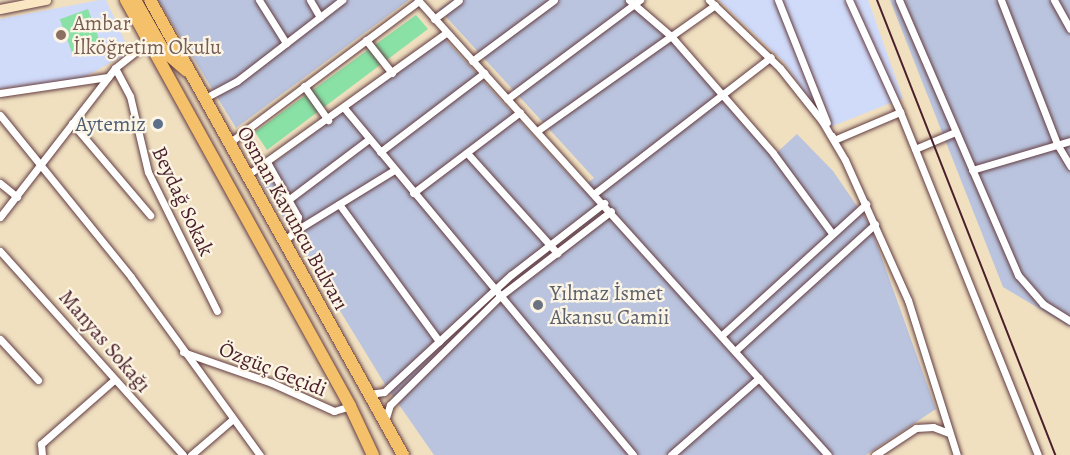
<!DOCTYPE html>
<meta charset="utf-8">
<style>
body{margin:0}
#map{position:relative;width:1070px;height:455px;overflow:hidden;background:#f0e0c0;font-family:Alegreya,serif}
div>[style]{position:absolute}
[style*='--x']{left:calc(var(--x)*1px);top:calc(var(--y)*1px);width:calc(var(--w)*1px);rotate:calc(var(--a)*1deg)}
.built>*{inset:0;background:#d0daf9}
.industrial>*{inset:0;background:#bac4de}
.green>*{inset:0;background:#89e1a5;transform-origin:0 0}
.roads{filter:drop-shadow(0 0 2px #633c41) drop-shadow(0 0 2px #633c41)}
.street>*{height:7px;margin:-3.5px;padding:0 3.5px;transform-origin:3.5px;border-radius:3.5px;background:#fff}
.secondary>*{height:9px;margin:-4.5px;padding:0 4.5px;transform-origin:4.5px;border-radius:4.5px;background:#fbe6c3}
.highway>*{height:12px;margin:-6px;padding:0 6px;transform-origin:6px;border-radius:6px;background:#f4c16a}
.rail>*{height:2px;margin:-1px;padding:0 1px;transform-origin:1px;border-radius:1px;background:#4a1f2b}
.dots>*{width:16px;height:16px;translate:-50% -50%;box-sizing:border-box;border:3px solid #fcf5e5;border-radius:50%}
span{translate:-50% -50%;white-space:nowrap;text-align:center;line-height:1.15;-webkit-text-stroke:4.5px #fcf5e5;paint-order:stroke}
.education-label{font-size:21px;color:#785e54}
.left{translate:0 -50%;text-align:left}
.service-label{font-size:21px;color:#4e5e75}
.right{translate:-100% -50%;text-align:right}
.street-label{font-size:21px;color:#4a1f2b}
.worship-label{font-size:21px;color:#5b616d}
</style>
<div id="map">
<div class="built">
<i style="clip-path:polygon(100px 0,106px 0,130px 52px,83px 78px,0 89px,0 19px)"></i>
<i style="clip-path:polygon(719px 0,868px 0,903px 98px,828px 128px,785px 63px)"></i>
</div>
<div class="industrial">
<i style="clip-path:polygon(158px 0,409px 0,236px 128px)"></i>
<i style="clip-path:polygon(453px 0,637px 0,773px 156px,797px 134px,833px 171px,870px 225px,936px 409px,866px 455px,434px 455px,386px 386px,257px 175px,444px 38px,581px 188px,594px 178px,439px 9px)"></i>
<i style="clip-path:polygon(890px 0,1070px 0,1070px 327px,1003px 287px)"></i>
</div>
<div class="green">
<i style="left:88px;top:9px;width:37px;height:30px;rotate:70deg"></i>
<i style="clip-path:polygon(416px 15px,428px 29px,267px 150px,255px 132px)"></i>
</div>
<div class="roads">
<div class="street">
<i style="--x:259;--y:0;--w:51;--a:57.9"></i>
<i style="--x:310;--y:0;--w:20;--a:60"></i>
<i style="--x:418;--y:0;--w:612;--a:47.98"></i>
<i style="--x:629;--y:0;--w:55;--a:40.6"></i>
<i style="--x:671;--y:36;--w:155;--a:48.9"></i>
<i style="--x:773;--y:153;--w:98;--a:53.7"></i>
<i style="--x:709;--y:0;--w:98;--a:43.8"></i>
<i style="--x:780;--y:68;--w:68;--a:51.6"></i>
<i style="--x:822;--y:121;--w:45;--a:59.5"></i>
<i style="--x:845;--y:160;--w:154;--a:65.8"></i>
<i style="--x:908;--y:300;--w:163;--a:72.5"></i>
<i style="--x:778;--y:0;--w:132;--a:68.3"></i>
<i style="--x:849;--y:0;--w:123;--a:65.5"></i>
<i style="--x:900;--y:112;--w:370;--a:68.1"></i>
<i style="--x:899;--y:0;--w:300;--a:66.6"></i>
<i style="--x:1018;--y:275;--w:38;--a:49"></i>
<i style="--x:1043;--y:304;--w:32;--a:32"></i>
<i style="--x:1001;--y:0;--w:155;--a:68.7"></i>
<i style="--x:1057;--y:144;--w:26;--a:59"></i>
<i style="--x:1054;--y:0;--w:33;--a:61"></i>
<i style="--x:434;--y:19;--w:31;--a:-37"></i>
<i style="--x:366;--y:40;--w:42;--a:51.8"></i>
<i style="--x:472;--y:61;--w:102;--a:-36.6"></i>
<i style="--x:115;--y:68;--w:32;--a:62"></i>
<i style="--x:130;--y:96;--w:78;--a:76.7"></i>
<i style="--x:148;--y:172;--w:155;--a:63.6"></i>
<i style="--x:304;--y:86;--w:42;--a:54.8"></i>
<i style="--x:0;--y:93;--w:109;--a:-8.4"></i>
<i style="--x:205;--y:98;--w:36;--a:-28"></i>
<i style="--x:237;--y:81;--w:133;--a:-37.6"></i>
<i style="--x:507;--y:99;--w:166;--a:-36.7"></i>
<i style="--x:345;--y:109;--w:450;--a:50.2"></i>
<i style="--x:0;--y:115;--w:208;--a:51"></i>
<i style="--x:131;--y:277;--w:220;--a:54.1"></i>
<i style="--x:72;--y:123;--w:121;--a:49.7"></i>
<i style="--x:537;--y:131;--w:218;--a:-35.3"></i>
<i style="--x:832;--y:136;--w:4;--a:63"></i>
<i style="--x:834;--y:140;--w:72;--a:-23"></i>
<i style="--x:229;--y:143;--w:237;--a:-36.8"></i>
<i style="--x:915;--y:149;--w:43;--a:-23"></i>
<i style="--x:380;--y:152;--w:131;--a:-37.2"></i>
<i style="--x:467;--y:153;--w:135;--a:48"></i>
<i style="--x:267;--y:162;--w:63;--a:60.6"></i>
<i style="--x:298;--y:217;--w:14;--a:102"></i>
<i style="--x:295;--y:231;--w:16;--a:137"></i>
<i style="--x:972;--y:170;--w:102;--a:-16.5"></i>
<i style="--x:246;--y:176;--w:246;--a:-35.6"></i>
<i style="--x:0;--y:183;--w:22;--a:39"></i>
<i style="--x:413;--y:193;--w:134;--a:-37.1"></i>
<i style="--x:595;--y:193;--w:222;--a:-37.7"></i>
<i style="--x:288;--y:200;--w:101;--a:-37"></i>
<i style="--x:339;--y:204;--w:170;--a:53.9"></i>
<i style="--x:0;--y:217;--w:188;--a:-52.3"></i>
<i style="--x:115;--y:68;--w:42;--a:-38.2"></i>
<i style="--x:295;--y:231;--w:116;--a:-31.6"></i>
<i style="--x:0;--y:251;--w:274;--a:48.1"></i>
<i style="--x:722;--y:335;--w:195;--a:-42.3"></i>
<i style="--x:0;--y:339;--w:56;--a:47.2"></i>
<i style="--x:735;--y:351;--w:189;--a:-42.2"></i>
<i style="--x:183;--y:352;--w:94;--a:19.2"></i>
<i style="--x:272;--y:383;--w:68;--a:24.3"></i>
<i style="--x:334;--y:411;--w:17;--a:-17"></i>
<i style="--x:369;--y:394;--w:15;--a:-8"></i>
<i style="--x:384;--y:392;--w:173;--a:-42.7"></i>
<i style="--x:511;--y:275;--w:118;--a:-37.7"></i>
<i style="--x:385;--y:421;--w:17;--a:-73"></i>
<i style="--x:390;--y:405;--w:153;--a:-44.7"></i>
<i style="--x:499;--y:297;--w:141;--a:-37.5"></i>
<i style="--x:42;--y:455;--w:11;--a:-95"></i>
<i style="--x:41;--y:444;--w:98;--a:-41.3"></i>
<i style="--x:191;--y:455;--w:55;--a:-40.6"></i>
<i style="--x:671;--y:455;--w:117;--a:-41.2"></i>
<i style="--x:875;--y:455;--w:49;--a:-33.4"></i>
<i style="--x:916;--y:428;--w:17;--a:-3"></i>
<i style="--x:933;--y:427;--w:17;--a:21"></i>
</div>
<div class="secondary">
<i style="--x:0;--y:9;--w:47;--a:-11.1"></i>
</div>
<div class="highway">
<i style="--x:126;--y:0;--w:464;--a:61.1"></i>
<i style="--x:350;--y:406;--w:54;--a:64.9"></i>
<i style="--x:135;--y:0;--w:59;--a:60.4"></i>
<i style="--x:164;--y:51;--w:30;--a:41"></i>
<i style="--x:150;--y:0;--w:521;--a:60.92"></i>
</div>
</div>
<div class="rail">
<i style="--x:877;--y:0;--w:489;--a:68.6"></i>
</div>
<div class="dots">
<i style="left:61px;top:35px;background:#8d6e63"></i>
<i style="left:158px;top:124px;background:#5c6f8a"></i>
<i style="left:538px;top:305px;background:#6b7280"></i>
</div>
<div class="education-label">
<span class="left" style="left:73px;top:35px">Ambar<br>İlköğretim Okulu</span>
</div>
<div class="service-label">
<span class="right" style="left:146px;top:124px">Aytemiz</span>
</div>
<div class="street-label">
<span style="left:183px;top:201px;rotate:65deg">Beydağ Sokak</span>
<span style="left:293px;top:218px;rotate:61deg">Osman Kavuncu Bulvarı</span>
<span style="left:105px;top:341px;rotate:49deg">Manyas Sokağı</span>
<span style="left:273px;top:369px;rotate:22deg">Özgüç Geçidi</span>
</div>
<div class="worship-label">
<span class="left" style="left:550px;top:305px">Yılmaz İsmet<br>Akansu Camii</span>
</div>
</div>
